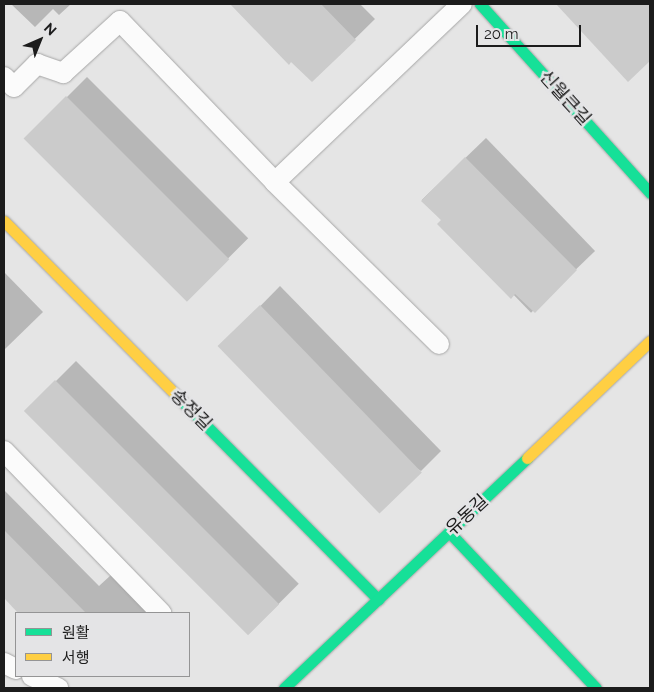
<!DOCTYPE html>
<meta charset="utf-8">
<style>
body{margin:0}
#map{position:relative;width:654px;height:692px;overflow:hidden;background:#e5e5e5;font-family:Raleway,"Noto Sans KR",sans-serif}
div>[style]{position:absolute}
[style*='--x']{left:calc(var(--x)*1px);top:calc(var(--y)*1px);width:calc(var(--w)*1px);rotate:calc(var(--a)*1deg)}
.shadow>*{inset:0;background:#0003;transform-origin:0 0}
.building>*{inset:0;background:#cbcbcb;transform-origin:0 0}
.roads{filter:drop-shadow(0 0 1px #a6a6a6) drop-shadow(0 0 1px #a6a6a6)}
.lane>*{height:20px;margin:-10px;padding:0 10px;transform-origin:10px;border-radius:10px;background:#fbfbfb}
.fast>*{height:11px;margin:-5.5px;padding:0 5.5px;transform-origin:5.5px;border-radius:5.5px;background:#16e098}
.slow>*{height:11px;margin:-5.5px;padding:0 5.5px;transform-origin:5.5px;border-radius:5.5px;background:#ffcf43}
span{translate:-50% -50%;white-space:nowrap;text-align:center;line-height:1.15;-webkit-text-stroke:5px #e4e4e6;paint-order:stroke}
.street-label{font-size:18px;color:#1c1c1c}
.frame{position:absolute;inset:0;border:5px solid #1c1c1c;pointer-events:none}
.legend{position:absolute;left:15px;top:612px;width:175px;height:65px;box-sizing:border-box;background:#e4e4e6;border:1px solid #949495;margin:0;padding:6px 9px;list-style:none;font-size:15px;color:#1c1c1c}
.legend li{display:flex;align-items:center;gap:10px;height:25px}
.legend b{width:25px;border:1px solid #949495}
.north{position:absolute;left:15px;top:15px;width:50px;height:50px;-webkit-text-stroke:4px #e4e4e6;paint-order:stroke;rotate:44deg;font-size:14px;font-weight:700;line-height:20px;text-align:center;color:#1c1c1c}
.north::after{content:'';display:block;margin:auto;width:18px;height:22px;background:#1c1c1c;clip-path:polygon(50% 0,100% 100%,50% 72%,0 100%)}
.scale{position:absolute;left:476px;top:25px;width:105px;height:22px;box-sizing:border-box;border:2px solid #1c1c1c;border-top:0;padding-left:6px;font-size:15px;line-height:18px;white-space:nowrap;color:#1c1c1c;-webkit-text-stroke:4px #e4e4e6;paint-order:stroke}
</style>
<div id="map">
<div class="shadow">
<i style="clip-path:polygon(11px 4px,71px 4px,59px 15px,53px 9px,35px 27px)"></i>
<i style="clip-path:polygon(232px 4px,360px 4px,375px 19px,312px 81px,291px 60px,289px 63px)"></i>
<i style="clip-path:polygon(557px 4px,650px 4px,650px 59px,628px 80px)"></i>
<i style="left:87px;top:77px;width:228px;height:87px;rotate:45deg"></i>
<i style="left:486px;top:138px;width:157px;height:89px;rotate:46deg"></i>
<i style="clip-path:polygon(4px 272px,43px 312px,4px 350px)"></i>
<i style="clip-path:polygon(280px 286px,441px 451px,421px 471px,220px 347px)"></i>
<i style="left:76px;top:361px;width:315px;height:71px;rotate:45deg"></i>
<i style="clip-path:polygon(4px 490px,99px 586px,111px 575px,150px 613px,20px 613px,4px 597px)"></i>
</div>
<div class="building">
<i style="clip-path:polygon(230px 4px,321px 4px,356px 40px,312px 82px,291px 62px,289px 65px)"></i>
<i style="clip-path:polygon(556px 4px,650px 4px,650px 61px,628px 82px)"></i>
<i style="left:66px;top:96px;width:231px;height:60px;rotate:45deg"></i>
<i style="clip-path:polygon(465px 157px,577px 270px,535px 313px,515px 294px,511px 299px,437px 224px,441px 220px,421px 201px)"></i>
<i style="left:260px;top:305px;width:233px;height:59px;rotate:46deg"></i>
<i style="left:55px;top:380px;width:317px;height:44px;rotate:45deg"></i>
<i style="clip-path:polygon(4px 530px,86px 613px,18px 613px,4px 598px)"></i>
</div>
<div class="roads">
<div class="lane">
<i style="--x:4;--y:77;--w:14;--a:45"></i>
<i style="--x:14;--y:87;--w:33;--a:-45"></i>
<i style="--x:37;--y:64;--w:28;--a:19"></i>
<i style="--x:63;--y:73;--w:77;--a:-42.4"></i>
<i style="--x:120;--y:21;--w:223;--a:46.1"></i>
<i style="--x:439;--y:344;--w:231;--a:-135.4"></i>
<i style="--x:275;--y:182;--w:258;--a:-43.6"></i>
<i style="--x:4;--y:451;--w:226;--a:45.9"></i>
<i style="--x:4;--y:663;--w:13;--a:27"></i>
<i style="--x:32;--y:676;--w:29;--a:25"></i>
</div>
<div class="fast">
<i style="--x:480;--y:4;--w:254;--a:48"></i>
<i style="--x:175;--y:394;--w:289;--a:45.3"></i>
<i style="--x:449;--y:532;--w:214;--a:46.7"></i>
<i style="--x:284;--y:688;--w:335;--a:-43.4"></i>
</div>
<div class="slow">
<i style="--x:4;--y:221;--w:243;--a:45.3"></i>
<i style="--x:527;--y:458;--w:170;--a:-43.6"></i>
</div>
</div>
<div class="street-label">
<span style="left:565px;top:98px;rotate:48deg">신월큰길</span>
<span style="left:191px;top:410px;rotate:45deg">송정길</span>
<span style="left:467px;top:515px;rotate:-43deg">유동길</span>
</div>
<div class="frame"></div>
<ul class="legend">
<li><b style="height:6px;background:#16e098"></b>원활</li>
<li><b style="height:6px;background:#ffcf43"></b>서행</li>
</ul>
<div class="north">N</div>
<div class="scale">20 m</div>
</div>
